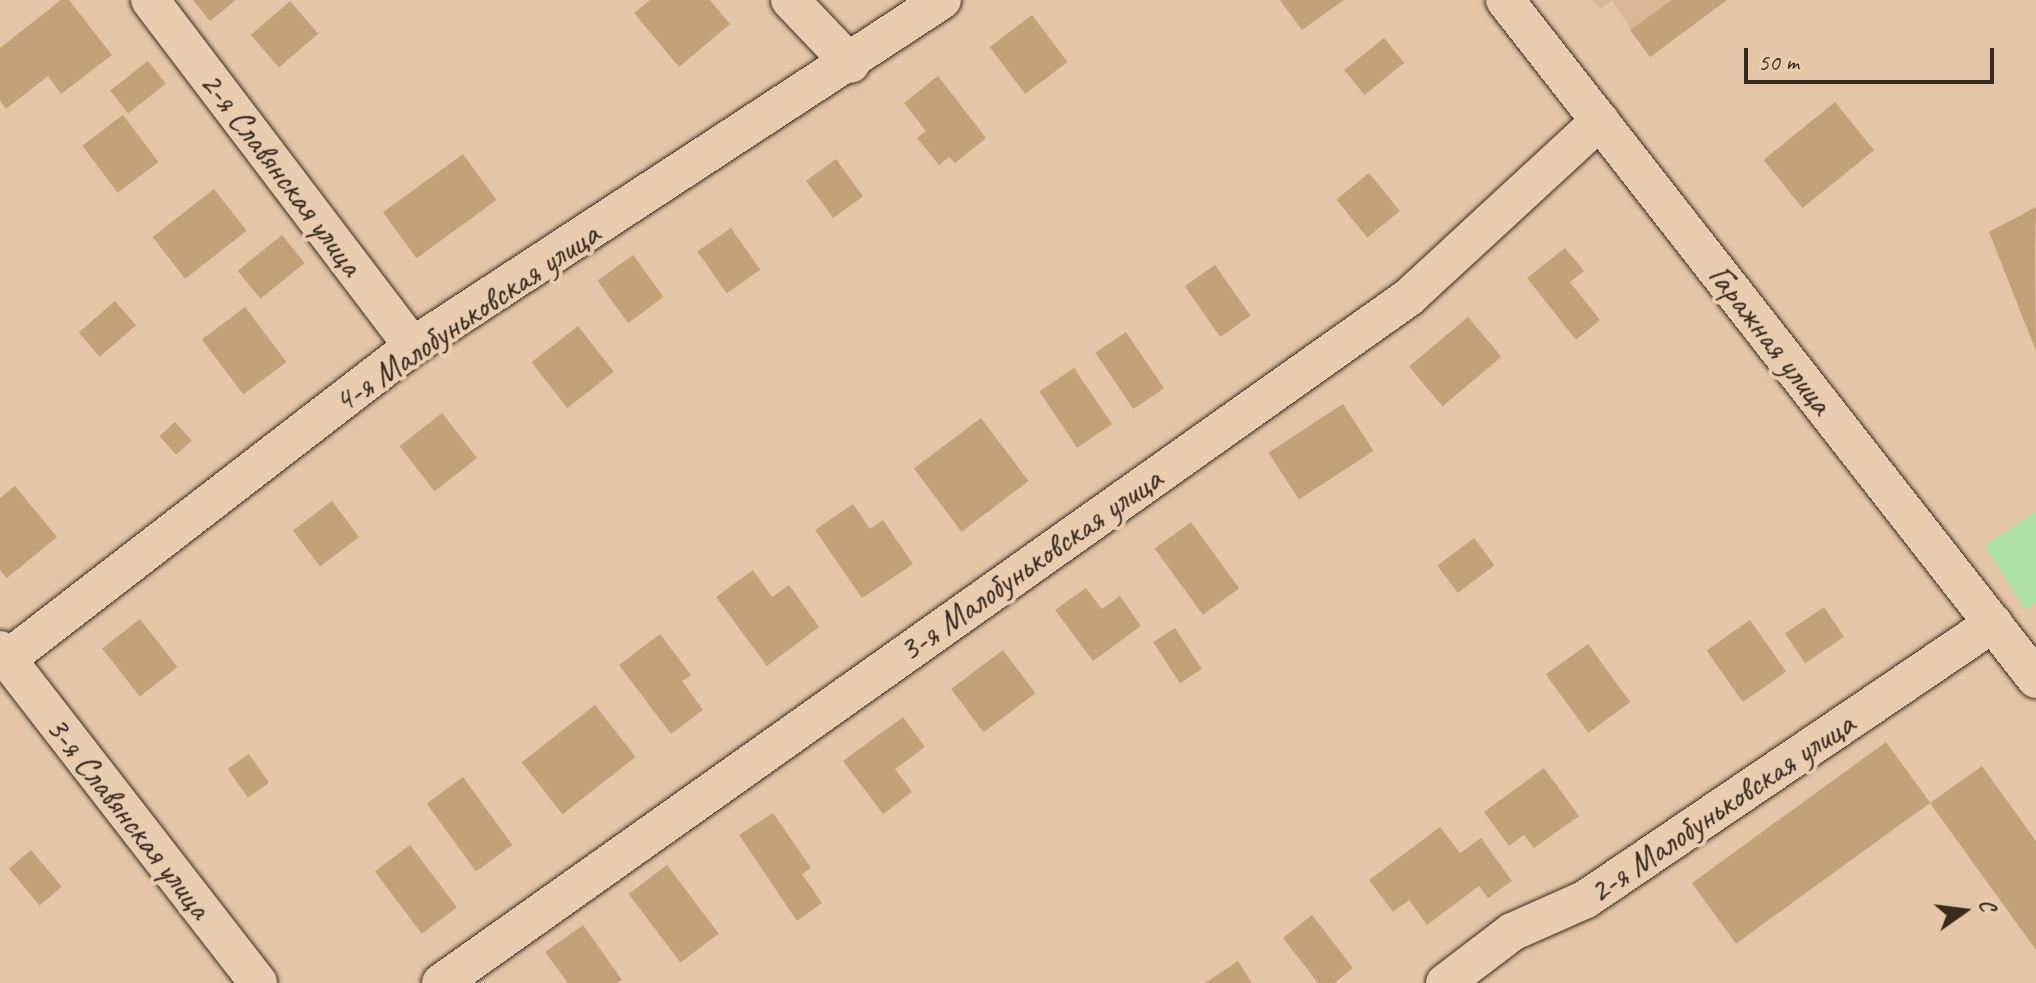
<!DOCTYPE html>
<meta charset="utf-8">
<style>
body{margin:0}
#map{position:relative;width:2036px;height:983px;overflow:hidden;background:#e4c5a7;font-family:Caveat,sans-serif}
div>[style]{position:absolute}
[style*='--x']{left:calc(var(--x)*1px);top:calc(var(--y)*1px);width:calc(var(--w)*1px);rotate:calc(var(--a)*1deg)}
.built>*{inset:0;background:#d7b797}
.green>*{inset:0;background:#aee2a4}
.building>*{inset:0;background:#c2a179;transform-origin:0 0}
.roads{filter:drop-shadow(0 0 2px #3b2a1e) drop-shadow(0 0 2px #3b2a1e)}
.minor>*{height:38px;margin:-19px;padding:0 19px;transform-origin:19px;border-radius:19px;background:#e9ccb0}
span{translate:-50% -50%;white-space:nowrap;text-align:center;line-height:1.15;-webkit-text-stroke:8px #e9ccb0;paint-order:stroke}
.street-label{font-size:34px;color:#3b2a1e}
.north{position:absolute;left:1924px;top:871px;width:80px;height:80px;-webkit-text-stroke:6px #e9ccb0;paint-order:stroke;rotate:76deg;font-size:22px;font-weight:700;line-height:32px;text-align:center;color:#3b2a1e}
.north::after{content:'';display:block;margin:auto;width:28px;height:36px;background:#3b2a1e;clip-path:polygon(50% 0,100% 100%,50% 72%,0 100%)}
.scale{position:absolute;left:1744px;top:48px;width:250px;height:36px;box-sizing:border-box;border:4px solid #3b2a1e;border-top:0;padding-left:10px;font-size:24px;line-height:28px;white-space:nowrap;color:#3b2a1e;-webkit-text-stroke:6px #e9ccb0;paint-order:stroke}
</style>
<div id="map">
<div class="built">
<i style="clip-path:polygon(1592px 0,1727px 0,1650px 57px,1612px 1px,1601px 9px)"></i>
</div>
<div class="green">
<i style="clip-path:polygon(2036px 512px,2036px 603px,2025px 610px,1984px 546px)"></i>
</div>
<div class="building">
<i style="clip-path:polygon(61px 0,69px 0,112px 55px,61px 94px,48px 76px,6px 109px,0 101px,0 48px)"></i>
<i style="clip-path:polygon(193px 0,236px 0,210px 21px)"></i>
<i style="clip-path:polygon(650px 0,710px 0,730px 24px,679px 67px,634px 13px)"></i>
<i style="clip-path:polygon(1280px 0,1344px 0,1302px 30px)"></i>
<i style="clip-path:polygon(1672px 0,1727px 0,1650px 57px,1630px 30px)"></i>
<i style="left:290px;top:1px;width:43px;height:52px;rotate:49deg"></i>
<i style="left:1032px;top:15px;width:59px;height:53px;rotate:53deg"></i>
<i style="left:1384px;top:38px;width:32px;height:51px;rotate:51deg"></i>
<i style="left:148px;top:61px;width:29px;height:48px;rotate:52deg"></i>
<i style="clip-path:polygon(938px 76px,986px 138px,955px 163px,949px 157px,939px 165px,917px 138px,926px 131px,904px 103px)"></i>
<i style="left:1835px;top:102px;width:62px;height:92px;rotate:51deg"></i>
<i style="left:123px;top:115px;width:59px;height:51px;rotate:53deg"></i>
<i style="left:463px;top:154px;width:57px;height:99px;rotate:54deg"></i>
<i style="left:836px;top:159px;width:46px;height:37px;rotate:54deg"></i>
<i style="left:1369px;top:173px;width:49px;height:42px;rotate:51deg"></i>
<i style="left:214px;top:189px;width:53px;height:78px;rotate:52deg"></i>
<i style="clip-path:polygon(2036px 207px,2035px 249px,2036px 351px,1989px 232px)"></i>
<i style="left:731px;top:228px;width:51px;height:41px;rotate:55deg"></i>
<i style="left:282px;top:235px;width:36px;height:57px;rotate:51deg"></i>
<i style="clip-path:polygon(1565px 248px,1584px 271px,1570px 282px,1600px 320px,1576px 340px,1527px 278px)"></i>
<i style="left:633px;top:255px;width:52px;height:44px;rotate:54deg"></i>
<i style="left:1215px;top:265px;width:62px;height:37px;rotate:55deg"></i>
<i style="left:115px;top:301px;width:32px;height:48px;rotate:49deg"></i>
<i style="left:245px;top:307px;width:69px;height:54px;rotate:53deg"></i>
<i style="left:1468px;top:317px;width:52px;height:77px;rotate:50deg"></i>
<i style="left:578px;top:326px;width:58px;height:59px;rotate:52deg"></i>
<i style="left:1126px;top:332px;width:68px;height:37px;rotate:56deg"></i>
<i style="left:1074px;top:368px;width:68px;height:42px;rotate:56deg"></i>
<i style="left:1343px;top:404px;width:56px;height:89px;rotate:57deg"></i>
<i style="left:442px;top:413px;width:57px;height:54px;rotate:52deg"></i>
<i style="left:981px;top:418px;width:79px;height:84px;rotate:53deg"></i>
<i style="left:175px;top:422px;width:25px;height:21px;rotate:48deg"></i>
<i style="clip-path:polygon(15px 486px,57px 537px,7px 578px,0 570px,0 498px)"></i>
<i style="left:332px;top:501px;width:45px;height:49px;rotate:53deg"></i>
<i style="clip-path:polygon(853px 504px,870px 529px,883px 520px,913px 564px,862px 598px,815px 530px)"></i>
<i style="left:1191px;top:522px;width:82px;height:45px;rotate:54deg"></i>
<i style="left:1474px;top:538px;width:34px;height:46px;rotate:53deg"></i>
<i style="clip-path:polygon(753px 570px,772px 597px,789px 585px,819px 627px,767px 666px,716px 597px)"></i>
<i style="clip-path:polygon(1086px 588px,1102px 609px,1120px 596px,1141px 626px,1093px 661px,1055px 610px)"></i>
<i style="left:1824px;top:607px;width:36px;height:47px;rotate:56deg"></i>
<i style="left:140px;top:619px;width:61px;height:48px;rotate:52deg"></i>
<i style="left:1750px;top:620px;width:63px;height:53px;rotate:55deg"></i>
<i style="left:1175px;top:628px;width:49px;height:26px;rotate:57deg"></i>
<i style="clip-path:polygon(660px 634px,691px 675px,682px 681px,703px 710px,671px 734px,619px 665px)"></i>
<i style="left:1588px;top:644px;width:72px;height:52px;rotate:54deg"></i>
<i style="left:1003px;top:650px;width:54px;height:65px;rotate:53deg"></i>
<i style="left:595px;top:705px;width:66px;height:93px;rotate:52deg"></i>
<i style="clip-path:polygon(903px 717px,925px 747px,895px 769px,912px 792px,883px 814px,843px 761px)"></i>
<i style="left:1886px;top:742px;width:75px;height:240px;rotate:54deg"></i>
<i style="left:249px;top:754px;width:35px;height:26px;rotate:55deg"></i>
<i style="clip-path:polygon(1982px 766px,2036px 841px,2036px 950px,1930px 803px)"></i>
<i style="clip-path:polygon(1544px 768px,1579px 816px,1534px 848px,1524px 835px,1509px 846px,1484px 812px)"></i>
<i style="left:463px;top:777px;width:84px;height:45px;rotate:54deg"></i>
<i style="clip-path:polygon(773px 813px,811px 868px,802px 874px,822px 903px,797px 921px,739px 835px)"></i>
<i style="clip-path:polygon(1440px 827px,1460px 853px,1481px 838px,1512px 881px,1488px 898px,1479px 886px,1427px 925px,1409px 900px,1393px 912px,1369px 880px)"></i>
<i style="left:410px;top:845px;width:78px;height:44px;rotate:53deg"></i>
<i style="left:31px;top:850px;width:48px;height:29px;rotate:50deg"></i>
<i style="left:667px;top:865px;width:86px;height:48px;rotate:53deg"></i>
<i style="clip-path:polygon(1312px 915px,1353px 968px,1334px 983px,1318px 983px,1283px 938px)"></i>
<i style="clip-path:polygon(583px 925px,622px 980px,617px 983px,568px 983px,545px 952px)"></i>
<i style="clip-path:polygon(1238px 961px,1252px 983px,1205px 983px)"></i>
</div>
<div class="roads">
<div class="minor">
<i style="--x:150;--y:0;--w:435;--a:52.8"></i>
<i style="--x:790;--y:0;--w:88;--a:46.4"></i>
<i style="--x:1505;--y:0;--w:862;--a:51.97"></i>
<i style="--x:0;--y:650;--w:421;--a:52.2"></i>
<i style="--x:7;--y:659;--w:513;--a:-37.63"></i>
<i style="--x:413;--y:346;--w:632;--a:-33.19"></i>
<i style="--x:441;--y:983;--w:1186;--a:-35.32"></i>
<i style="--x:1409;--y:297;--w:260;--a:-42.7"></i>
<i style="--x:1445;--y:983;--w:84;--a:-37.3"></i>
<i style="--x:1512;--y:932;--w:81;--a:-24"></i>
<i style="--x:1586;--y:899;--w:492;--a:-34.1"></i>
</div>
</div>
<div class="street-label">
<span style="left:282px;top:173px;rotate:53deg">2-я Славянская улица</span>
<span style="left:466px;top:317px;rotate:-34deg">4-я Малобуньковская улица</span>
<span style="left:1771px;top:339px;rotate:52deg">Гаражная улица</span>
<span style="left:1030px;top:564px;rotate:-35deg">3-я Малобуньковская улица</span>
<span style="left:1721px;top:807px;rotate:-34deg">2-я Малобуньковская улица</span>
<span style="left:129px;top:817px;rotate:52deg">3-я Славянская улица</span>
</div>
<div class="north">С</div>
<div class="scale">50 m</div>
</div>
